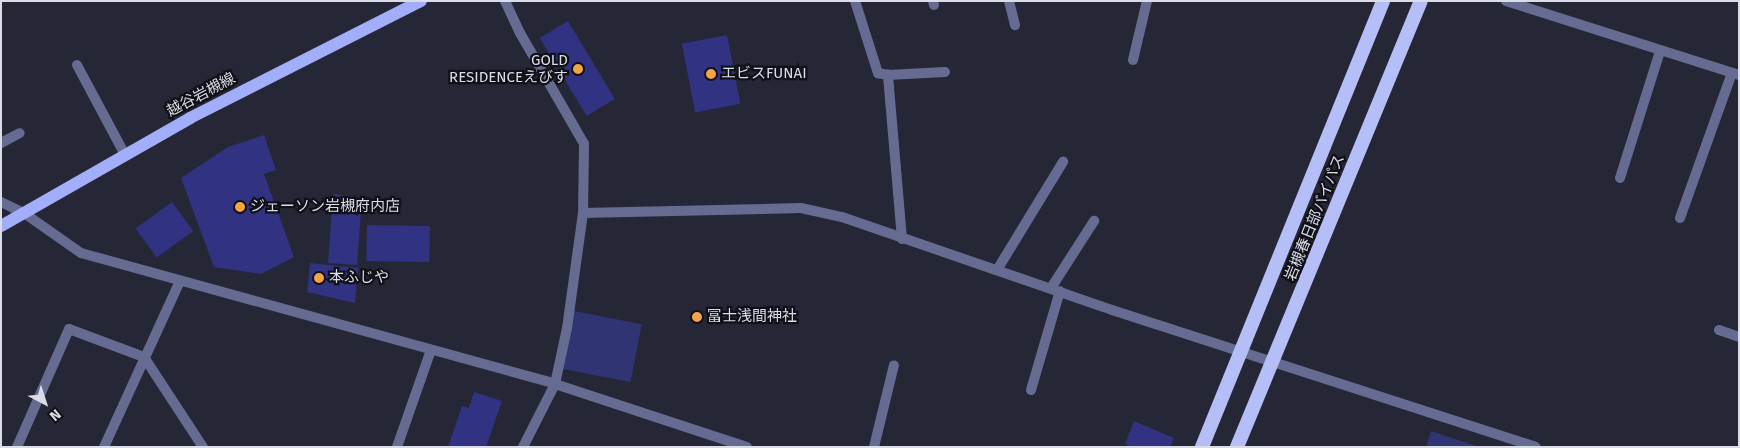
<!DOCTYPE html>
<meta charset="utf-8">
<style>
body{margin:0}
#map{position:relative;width:1740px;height:448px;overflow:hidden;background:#252737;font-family:"Fira Sans","Noto Sans JP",sans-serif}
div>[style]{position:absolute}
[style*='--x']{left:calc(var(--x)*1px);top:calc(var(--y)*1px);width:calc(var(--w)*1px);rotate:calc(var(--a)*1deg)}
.green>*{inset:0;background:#313473;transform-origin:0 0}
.building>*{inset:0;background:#313281;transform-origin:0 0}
.service>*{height:10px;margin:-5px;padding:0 5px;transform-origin:5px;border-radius:5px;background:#666c91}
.minor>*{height:10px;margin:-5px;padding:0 5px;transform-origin:5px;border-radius:5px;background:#666c91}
.tertiary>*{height:10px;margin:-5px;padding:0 5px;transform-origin:5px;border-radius:5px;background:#666c91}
.primary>*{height:12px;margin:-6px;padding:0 6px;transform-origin:6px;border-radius:6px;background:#a3aefa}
.trunk>*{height:14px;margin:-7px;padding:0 7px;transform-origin:7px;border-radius:7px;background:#b5bef6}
.dots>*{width:14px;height:14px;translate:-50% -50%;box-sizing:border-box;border:2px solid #101118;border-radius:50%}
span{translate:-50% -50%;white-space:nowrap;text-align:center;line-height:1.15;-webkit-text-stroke:4.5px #101118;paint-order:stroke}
.poi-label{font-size:15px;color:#dadce6}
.right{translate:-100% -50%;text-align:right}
.left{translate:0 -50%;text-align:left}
.street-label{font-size:15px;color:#dadce6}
.frame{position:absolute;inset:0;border:2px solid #dadce6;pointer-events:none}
.north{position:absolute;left:20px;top:378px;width:50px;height:50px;-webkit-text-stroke:4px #101118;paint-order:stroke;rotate:140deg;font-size:14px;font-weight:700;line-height:20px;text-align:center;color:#dadce6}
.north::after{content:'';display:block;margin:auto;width:18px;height:22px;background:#dadce6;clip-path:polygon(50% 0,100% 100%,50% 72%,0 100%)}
</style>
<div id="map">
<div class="green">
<i style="left:574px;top:311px;width:69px;height:59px;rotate:11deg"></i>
<i style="clip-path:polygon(1431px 431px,1479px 447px,1426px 447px)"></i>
</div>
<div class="building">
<i style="left:568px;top:21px;width:91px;height:33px;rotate:59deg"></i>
<i style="left:727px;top:35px;width:70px;height:46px;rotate:79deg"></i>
<i style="clip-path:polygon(264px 135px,276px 170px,264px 174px,294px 257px,261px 274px,214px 267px,181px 178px,228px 147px)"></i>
<i style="clip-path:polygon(333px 194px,351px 196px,350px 211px,361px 212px,357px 265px,328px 263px)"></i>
<i style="left:172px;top:202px;width:36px;height:45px;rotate:54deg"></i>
<i style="left:367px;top:225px;width:63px;height:36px;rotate:1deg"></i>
<i style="clip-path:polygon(310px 263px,358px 268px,355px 303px,307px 292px)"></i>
<i style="clip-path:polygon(474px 392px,502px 401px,486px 447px,448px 447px,462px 406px,469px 408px)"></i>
<i style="clip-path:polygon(1134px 421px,1174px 438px,1170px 447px,1131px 447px,1125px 444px)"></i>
</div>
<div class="service">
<i style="--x:855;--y:1;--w:76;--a:72.3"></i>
<i style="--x:878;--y:73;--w:10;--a:11"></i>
<i style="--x:933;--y:1;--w:4;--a:76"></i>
<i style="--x:1009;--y:1;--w:25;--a:76"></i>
<i style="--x:1133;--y:60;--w:61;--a:-76.7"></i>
<i style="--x:77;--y:65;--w:102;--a:61.9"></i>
<i style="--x:1;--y:143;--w:21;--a:-28"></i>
<i style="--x:1620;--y:178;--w:133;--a:-72.5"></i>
<i style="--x:1680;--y:218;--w:154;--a:-70.3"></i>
<i style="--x:997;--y:270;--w:127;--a:-58.6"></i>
<i style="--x:1051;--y:288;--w:80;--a:-57.3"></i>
<i style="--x:1719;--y:330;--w:21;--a:19"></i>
<i style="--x:1031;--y:390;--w:103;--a:-73.7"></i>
<i style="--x:874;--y:447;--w:84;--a:-76.3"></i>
</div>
<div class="minor">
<i style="--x:505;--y:1;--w:35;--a:65"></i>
<i style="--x:520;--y:33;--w:128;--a:60"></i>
<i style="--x:584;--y:144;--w:69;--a:90.8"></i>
<i style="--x:583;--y:213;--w:116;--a:97.9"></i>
<i style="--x:567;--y:328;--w:57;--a:102.1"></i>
<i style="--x:555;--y:384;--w:71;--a:116.9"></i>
<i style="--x:1506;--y:1;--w:244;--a:17.6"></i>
<i style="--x:1;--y:202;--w:25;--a:26"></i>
<i style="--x:583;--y:213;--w:218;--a:-1.3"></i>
<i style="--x:801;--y:208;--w:42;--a:12.4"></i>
<i style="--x:842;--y:217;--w:286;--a:19"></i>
<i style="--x:1112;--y:310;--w:445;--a:17.9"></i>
<i style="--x:902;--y:239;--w:165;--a:-94.9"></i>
<i style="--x:888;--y:75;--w:57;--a:-3"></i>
<i style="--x:17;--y:447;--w:129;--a:-66.2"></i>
<i style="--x:69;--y:329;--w:80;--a:20.5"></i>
<i style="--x:144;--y:357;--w:108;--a:56.8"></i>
<i style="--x:397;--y:447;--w:103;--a:-70.7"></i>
</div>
<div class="tertiary">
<i style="--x:24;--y:213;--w:70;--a:35.1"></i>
<i style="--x:81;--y:253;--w:492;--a:15.4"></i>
<i style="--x:555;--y:384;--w:202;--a:18.2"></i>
<i style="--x:104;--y:447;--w:183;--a:-65.4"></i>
</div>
<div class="primary">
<i style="--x:1;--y:226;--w:218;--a:-29.7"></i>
<i style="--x:190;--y:118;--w:259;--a:-26.9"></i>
</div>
<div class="trunk">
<i style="--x:1202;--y:447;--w:481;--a:-67.9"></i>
<i style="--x:1237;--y:447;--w:482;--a:-67.6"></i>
</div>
<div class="dots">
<i style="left:578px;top:69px;background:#f4a444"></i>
<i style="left:711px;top:74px;background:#f4a444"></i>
<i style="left:240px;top:207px;background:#f4a444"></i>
<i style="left:319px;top:278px;background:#f4a444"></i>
<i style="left:697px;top:317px;background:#f4a444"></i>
</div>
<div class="poi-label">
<span class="right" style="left:568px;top:69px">GOLD<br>RESIDENCEえびす</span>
<span class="left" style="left:721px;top:74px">エビスFUNAI</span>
<span class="left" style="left:250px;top:207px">ジェーソン岩槻府内店</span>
<span class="left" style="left:329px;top:278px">本ふじや</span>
<span class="left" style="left:707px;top:317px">冨士浅間神社</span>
</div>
<div class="street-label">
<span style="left:201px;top:95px;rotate:-28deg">越谷岩槻線</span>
<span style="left:1315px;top:218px;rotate:-68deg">岩槻春日部バイパス</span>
</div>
<div class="frame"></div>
<div class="north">N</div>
</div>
